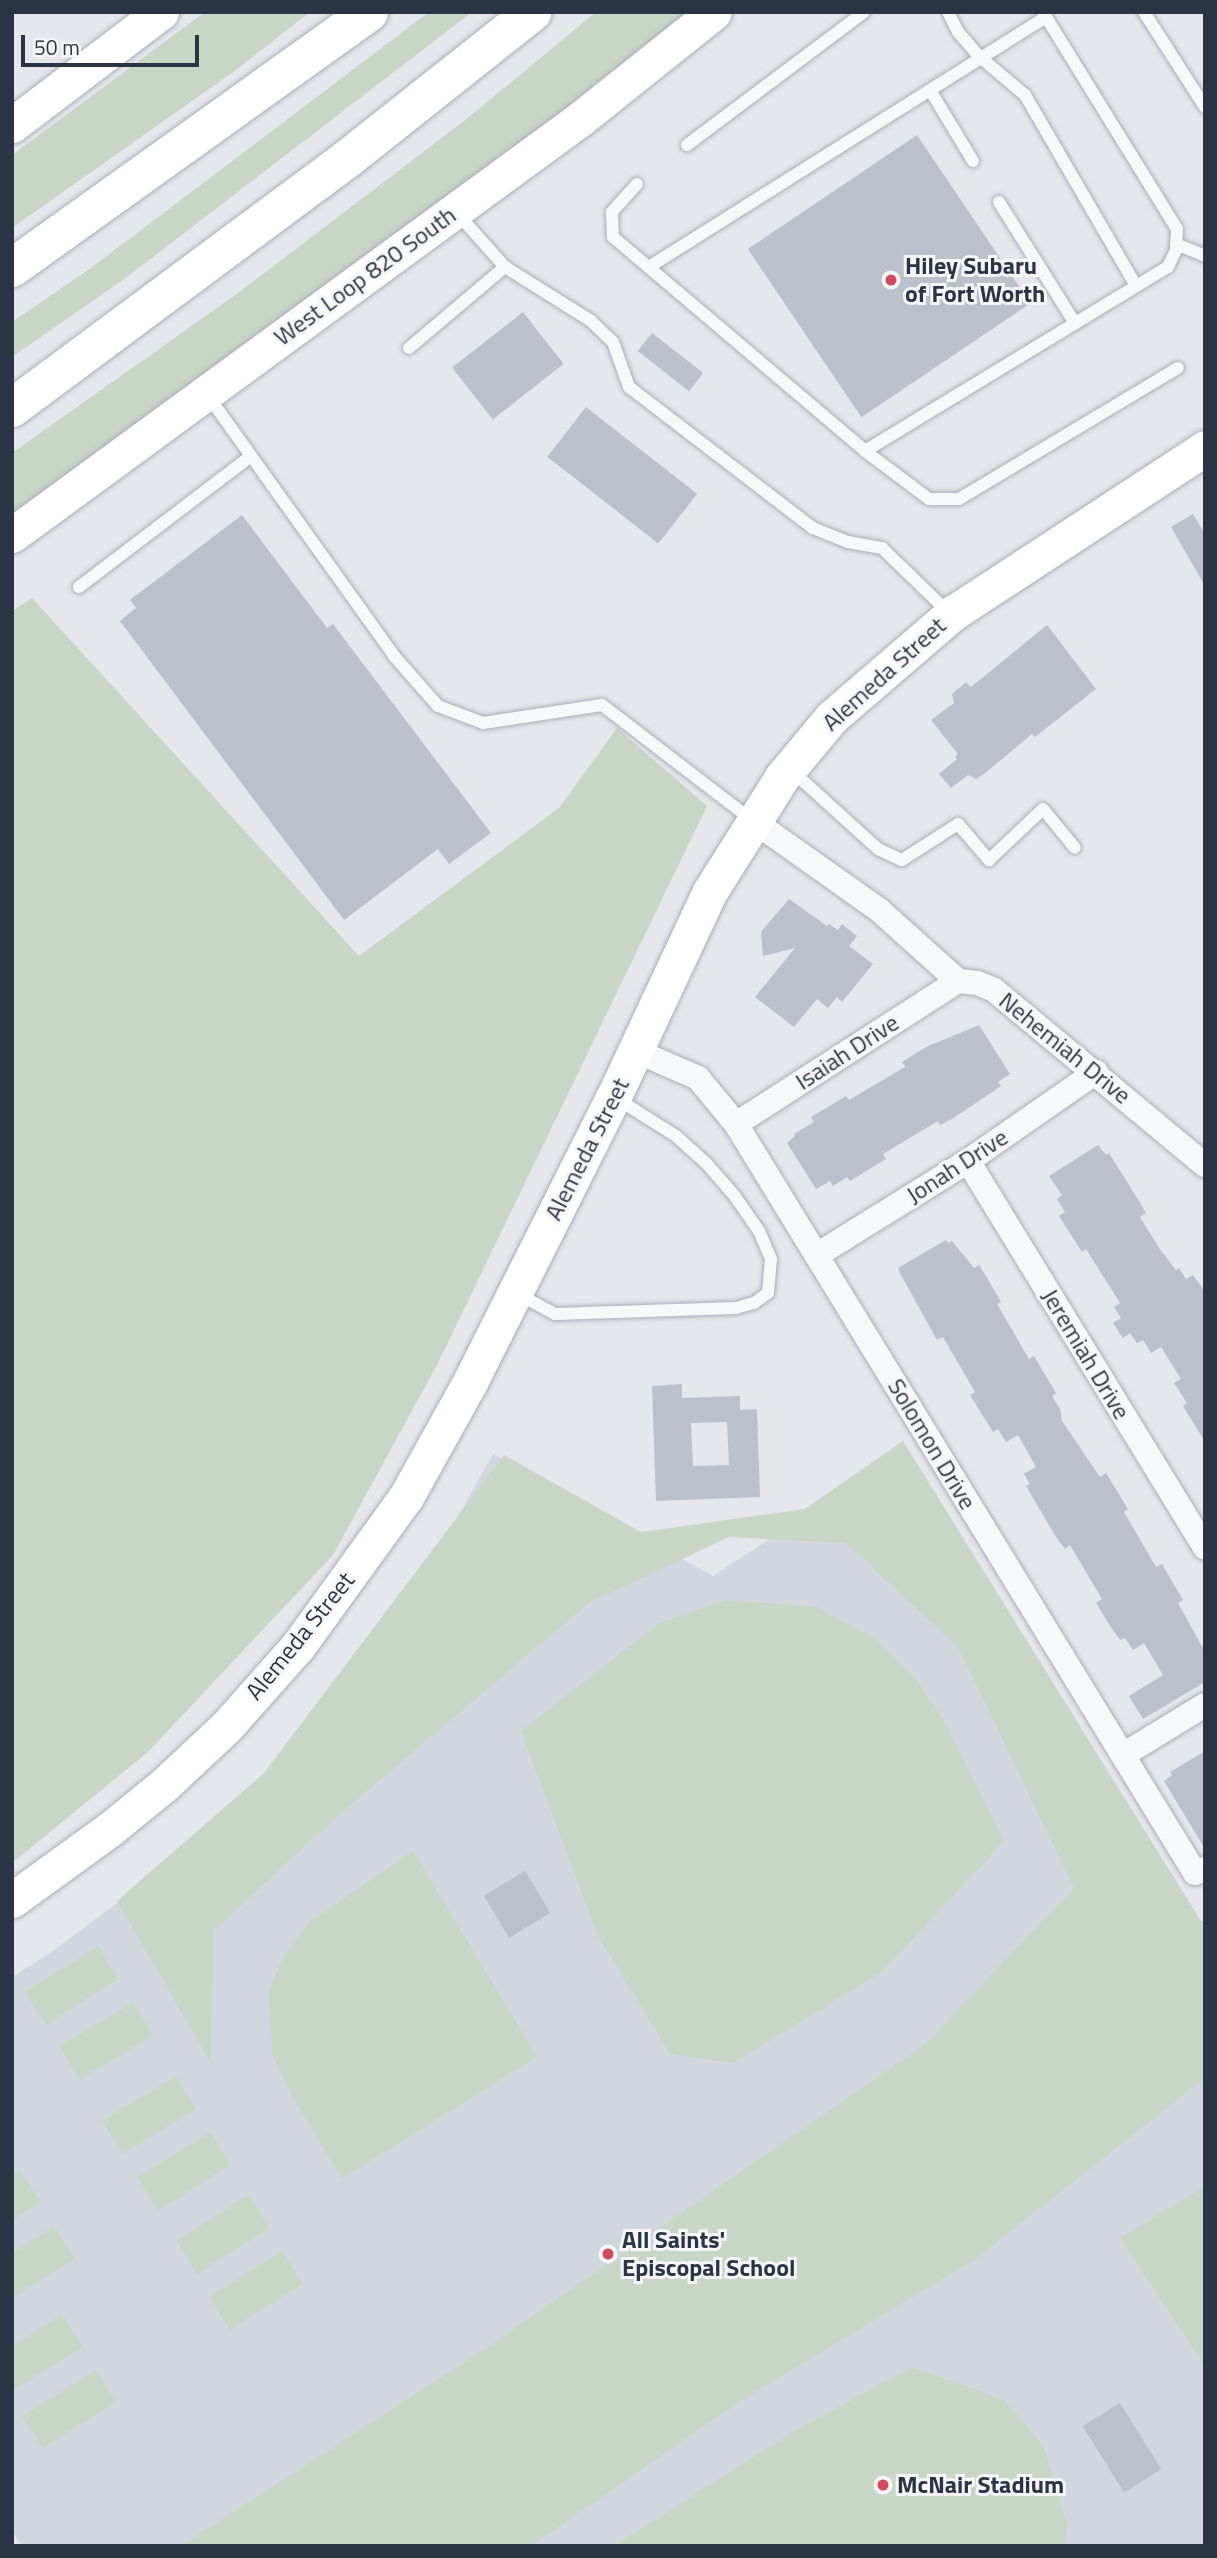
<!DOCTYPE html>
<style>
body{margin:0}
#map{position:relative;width:1217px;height:2558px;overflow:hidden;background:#e4e7ec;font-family:"Titillium Web",sans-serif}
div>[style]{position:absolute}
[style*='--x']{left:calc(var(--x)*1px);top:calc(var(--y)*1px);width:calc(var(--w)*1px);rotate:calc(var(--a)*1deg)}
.built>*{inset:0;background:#d2d6de}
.green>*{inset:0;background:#c9d6c5;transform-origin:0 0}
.building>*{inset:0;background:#bbc0ca;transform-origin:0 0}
.roads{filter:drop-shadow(0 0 2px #a9aeb7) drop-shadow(0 0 2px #a9aeb7)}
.lane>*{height:12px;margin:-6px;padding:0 6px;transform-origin:6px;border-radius:6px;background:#f7f8fa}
.street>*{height:24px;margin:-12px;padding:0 12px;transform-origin:12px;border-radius:12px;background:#f7f8fa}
.secondary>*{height:35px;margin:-17.5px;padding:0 17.5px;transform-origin:17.5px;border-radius:17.5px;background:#fff}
.highway>*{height:38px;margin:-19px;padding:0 19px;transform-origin:19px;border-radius:19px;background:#fff}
.dots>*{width:19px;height:19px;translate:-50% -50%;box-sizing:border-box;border:4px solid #f4f6f9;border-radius:50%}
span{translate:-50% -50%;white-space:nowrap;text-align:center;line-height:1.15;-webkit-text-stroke:6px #f4f6f9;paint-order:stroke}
.poi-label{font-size:24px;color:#2b3445;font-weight:700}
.left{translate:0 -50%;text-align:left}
.street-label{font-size:24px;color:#2b3445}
.frame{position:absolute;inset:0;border:14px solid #2b3445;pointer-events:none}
.scale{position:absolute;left:21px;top:35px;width:178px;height:32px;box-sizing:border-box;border:4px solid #2b3445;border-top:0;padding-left:9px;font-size:21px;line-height:24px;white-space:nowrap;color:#2b3445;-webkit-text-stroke:5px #f4f6f9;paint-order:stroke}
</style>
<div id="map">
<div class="built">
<i style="clip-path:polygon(901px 1453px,1205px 1940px,1205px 2546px,22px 2546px,12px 2531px,12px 1977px,50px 1953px,160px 1871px,275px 1766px,451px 1529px,493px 1454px,713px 1576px)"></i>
</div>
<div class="green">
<i style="clip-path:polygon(205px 12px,310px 12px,236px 70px,12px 228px,12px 155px)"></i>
<i style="clip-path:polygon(429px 12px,472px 12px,127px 277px,12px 357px,12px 322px,91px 268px)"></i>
<i style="clip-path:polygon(596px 12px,694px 12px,12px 526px,12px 453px,238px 293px,464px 121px)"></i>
<i style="clip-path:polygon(32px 598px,359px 956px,559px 808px,617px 728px,707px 806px,438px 1363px,333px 1555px,148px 1752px,12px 1863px,12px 611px)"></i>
<i style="clip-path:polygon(903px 1441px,1201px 1921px,1205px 1920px,1205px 2078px,974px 2260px,739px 2402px,531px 2546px,181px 2546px,483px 2350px,924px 2045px,1074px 1888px,958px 1647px,846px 1543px,729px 1537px,589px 1603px,341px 1813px,213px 1931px,211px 2063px,117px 1901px,264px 1773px,504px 1455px,641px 1532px,805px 1509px)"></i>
<i style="clip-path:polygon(725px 1600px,817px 1607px,877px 1640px,915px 1678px,946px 1724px,1004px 1841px,882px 1972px,733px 2063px,670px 2054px,598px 1936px,521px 1731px,658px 1624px)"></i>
<i style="clip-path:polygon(413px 1851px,537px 2057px,342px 2179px,291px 2094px,273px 2056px,269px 1992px,283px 1957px,309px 1922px)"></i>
<i style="left:98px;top:1946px;width:39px;height:86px;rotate:58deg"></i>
<i style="left:133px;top:2002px;width:39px;height:86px;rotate:59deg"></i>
<i style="left:176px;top:2076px;width:39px;height:86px;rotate:59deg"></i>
<i style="left:210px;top:2132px;width:39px;height:86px;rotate:58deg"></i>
<i style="clip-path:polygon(20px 2170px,41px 2203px,12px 2221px,12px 2175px)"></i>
<i style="clip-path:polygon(1205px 2186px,1205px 2366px,1120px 2238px)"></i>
<i style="left:249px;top:2195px;width:39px;height:86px;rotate:58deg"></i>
<i style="clip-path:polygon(54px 2226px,75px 2259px,12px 2298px,12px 2253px)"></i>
<i style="left:282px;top:2251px;width:39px;height:86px;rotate:58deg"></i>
<i style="clip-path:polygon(62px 2314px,83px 2347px,12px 2391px,12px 2346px)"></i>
<i style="clip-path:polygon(912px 2367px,1004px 2400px,1043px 2445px,1067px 2524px,1064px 2546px,614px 2546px,794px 2431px)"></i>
<i style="left:96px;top:2370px;width:38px;height:87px;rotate:58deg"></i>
</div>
<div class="building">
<i style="left:917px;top:135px;width:203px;height:204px;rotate:56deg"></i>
<i style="left:523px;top:312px;width:66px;height:90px;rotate:52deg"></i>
<i style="left:652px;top:333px;width:65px;height:23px;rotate:38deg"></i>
<i style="left:586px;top:407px;width:141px;height:63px;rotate:38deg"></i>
<i style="clip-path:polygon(1193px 514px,1205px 534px,1205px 586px,1171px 527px)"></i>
<i style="clip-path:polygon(242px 515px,327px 628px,333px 624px,491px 833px,449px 864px,438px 849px,344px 920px,120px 621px,136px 608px,130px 600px)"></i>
<i style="clip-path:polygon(1047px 625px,1096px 689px,1035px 737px,1032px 734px,984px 774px,976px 779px,968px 775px,951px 788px,939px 774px,957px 759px,955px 757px,958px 754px,931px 720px,954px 703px,952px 694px,966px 682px,971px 687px)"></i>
<i style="clip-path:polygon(789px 899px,827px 926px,829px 924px,838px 930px,842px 924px,857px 936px,849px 946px,873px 964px,842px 1002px,837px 997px,828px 1008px,817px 999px,794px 1027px,755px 997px,795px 948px,763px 956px,761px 932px)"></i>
<i style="clip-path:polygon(979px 1025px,1010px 1074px,998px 1082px,1001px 1086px,952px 1119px,940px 1125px,938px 1121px,883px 1154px,886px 1159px,850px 1181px,847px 1177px,833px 1186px,830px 1181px,816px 1189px,787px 1143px,795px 1136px,794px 1134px,814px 1122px,811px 1117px,846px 1096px,849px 1100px,905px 1067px,902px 1062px,926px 1047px)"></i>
<i style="clip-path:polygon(1098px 1145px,1106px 1155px,1109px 1153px,1139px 1201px,1146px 1213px,1140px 1217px,1159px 1248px,1176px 1270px,1179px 1268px,1186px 1279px,1193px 1275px,1205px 1292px,1205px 1442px,1183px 1406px,1187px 1403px,1174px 1383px,1181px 1379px,1161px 1347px,1151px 1353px,1143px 1340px,1137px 1343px,1130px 1333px,1123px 1338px,1113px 1323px,1121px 1318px,1114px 1307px,1120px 1303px,1086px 1249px,1082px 1252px,1059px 1216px,1065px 1212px,1057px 1199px,1062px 1195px,1049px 1176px)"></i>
<i style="clip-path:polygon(946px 1240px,948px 1243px,952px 1241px,974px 1268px,979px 1265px,986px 1276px,1001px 1302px,997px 1304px,1029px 1359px,1034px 1356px,1056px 1393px,1052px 1396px,1060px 1409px,1062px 1421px,1100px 1477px,1106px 1473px,1128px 1509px,1124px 1512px,1156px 1567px,1162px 1564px,1183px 1600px,1178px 1603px,1205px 1652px,1205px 1682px,1143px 1719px,1129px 1696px,1163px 1675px,1144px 1643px,1133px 1650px,1125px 1638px,1120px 1640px,1112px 1629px,1096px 1603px,1102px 1599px,1070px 1545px,1065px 1549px,1056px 1537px,1026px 1486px,1030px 1484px,1024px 1474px,1036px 1467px,1018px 1435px,1006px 1442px,998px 1429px,993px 1432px,970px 1395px,975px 1392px,943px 1337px,937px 1340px,900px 1273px,898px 1268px)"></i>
<i style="clip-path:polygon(evenodd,682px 1384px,682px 1398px,740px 1396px,740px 1410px,757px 1409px,760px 1497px,656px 1501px,652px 1386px,682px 1384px,727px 1422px,729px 1465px,693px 1466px,691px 1423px,727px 1422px)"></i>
<i style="clip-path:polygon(1205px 1751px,1205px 1849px,1164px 1781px,1172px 1775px,1170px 1772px)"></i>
<i style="left:525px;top:1871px;width:49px;height:48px;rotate:59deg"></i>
<i style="left:1120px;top:2403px;width:78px;height:44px;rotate:58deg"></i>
</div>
<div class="roads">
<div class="lane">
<i style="--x:948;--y:12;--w:22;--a:63"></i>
<i style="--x:958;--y:32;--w:33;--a:49"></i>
<i style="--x:980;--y:57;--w:59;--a:40.2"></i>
<i style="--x:1025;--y:95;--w:221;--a:59.8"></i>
<i style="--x:1144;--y:12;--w:113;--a:57.3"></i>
<i style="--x:930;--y:90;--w:83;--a:58.8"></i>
<i style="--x:687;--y:145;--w:221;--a:-36.9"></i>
<i style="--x:637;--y:184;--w:38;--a:132"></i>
<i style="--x:612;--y:212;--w:25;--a:88"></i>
<i style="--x:613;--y:237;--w:331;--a:40.3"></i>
<i style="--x:865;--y:451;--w:354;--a:-31.3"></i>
<i style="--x:1168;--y:267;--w:19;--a:-65"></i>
<i style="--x:1176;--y:250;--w:21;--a:-87"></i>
<i style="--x:1177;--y:229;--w:255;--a:-121.7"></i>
<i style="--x:999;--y:202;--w:143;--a:57.9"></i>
<i style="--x:456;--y:212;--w:74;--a:48.3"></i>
<i style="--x:505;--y:267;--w:102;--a:32.1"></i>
<i style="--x:591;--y:321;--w:30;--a:44"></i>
<i style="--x:613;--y:342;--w:48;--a:70.4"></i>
<i style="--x:629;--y:387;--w:232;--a:37.5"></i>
<i style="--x:813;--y:528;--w:38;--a:22"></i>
<i style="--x:848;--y:542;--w:35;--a:10"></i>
<i style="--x:882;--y:548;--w:92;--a:44.1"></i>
<i style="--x:1176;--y:244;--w:31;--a:22"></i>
<i style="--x:649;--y:267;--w:469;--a:-32.2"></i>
<i style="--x:409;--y:348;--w:126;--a:-40.2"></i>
<i style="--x:206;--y:393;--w:323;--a:54.4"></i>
<i style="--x:394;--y:656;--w:67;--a:48.7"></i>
<i style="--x:438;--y:706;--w:48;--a:20.7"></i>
<i style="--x:483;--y:723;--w:120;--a:-8.6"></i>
<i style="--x:602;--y:705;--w:189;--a:37.5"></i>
<i style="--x:865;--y:451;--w:80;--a:36.9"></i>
<i style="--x:929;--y:499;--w:30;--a:0"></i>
<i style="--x:959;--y:499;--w:255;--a:-30.9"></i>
<i style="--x:79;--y:587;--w:216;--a:-37.3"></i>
<i style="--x:792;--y:771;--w:116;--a:42.2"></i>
<i style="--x:878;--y:849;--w:26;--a:25"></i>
<i style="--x:902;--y:860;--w:67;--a:-32.7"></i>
<i style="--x:958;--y:824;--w:48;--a:49.3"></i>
<i style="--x:989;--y:860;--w:74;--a:-43.4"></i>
<i style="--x:1043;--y:809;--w:50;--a:50.6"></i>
<i style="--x:518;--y:1294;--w:42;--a:28.4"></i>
<i style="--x:555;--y:1314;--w:181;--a:-1.9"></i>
<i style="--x:736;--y:1308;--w:19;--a:-16"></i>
<i style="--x:754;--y:1303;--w:17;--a:-36"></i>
<i style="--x:768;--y:1293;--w:34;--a:-85"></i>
<i style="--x:771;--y:1259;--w:30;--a:-113"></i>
<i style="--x:759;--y:1231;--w:44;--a:-124.8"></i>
<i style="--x:734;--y:1195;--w:43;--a:-131.2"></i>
<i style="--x:706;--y:1163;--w:40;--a:-138"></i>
<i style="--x:676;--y:1136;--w:71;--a:-147.7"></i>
</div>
<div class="street">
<i style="--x:752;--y:820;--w:156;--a:35.3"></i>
<i style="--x:879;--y:910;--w:106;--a:41.9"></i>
<i style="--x:958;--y:981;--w:19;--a:6"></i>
<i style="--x:977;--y:983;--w:18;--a:22"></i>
<i style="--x:994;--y:990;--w:274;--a:39.7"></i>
<i style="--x:636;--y:1051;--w:68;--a:23.5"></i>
<i style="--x:698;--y:1078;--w:60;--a:50.4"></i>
<i style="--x:736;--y:1124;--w:878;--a:58.5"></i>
<i style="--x:1195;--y:1873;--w:11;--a:-22"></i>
<i style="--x:736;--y:1124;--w:264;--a:-32.8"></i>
<i style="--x:968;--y:1161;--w:453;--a:58.5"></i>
<i style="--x:817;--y:1255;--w:178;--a:-31.9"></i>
<i style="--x:968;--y:1161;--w:156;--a:-34.8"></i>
<i style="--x:1123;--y:1755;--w:96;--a:-31.4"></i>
</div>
<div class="secondary">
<i style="--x:12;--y:125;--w:187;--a:-37.2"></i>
<i style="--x:12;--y:535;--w:704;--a:-36.22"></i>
<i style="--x:580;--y:119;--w:171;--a:-38.6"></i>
<i style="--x:12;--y:1900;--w:121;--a:-35.9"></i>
<i style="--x:110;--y:1829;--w:70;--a:-39.2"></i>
<i style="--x:164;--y:1785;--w:86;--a:-43.1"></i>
<i style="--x:227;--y:1726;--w:107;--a:-48.4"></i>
<i style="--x:298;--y:1646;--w:184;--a:-54.1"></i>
<i style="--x:406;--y:1497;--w:132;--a:-60.9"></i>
<i style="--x:470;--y:1382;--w:320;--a:-63.3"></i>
<i style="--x:614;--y:1096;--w:224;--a:-64.9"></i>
<i style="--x:709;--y:893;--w:137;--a:-57.8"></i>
<i style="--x:782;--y:777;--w:78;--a:-50.2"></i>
<i style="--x:832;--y:717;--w:160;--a:-40.7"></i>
<i style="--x:953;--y:613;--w:301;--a:-33.2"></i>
</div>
<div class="highway">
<i style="--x:12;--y:268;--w:439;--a:-35.6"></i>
<i style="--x:12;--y:408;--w:416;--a:-36.6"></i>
<i style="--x:346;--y:160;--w:238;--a:-38.4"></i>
</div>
</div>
<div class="dots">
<i style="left:891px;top:280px;background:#d1495b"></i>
<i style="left:608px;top:2254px;background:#d1495b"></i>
<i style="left:883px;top:2485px;background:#d1495b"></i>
</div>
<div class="poi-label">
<span class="left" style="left:905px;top:280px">Hiley Subaru<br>of Fort Worth</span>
<span class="left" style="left:622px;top:2254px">All Saints'<br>Episcopal School</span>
<span class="left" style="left:897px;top:2485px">McNair Stadium</span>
</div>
<div class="street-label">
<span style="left:365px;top:276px;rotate:-36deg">West Loop 820 South</span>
<span style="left:884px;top:674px;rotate:-42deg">Alemeda Street</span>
<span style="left:1065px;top:1048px;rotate:39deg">Nehemiah Drive</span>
<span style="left:847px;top:1052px;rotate:-33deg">Isaiah Drive</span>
<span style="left:587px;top:1149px;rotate:-63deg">Alemeda Street</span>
<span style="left:957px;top:1166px;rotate:-33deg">Jonah Drive</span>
<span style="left:1086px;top:1354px;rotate:59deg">Jeremiah Drive</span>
<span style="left:932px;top:1444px;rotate:59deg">Solomon Drive</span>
<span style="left:300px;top:1636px;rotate:-51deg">Alemeda Street</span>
</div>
<div class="frame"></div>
<div class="scale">50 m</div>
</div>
